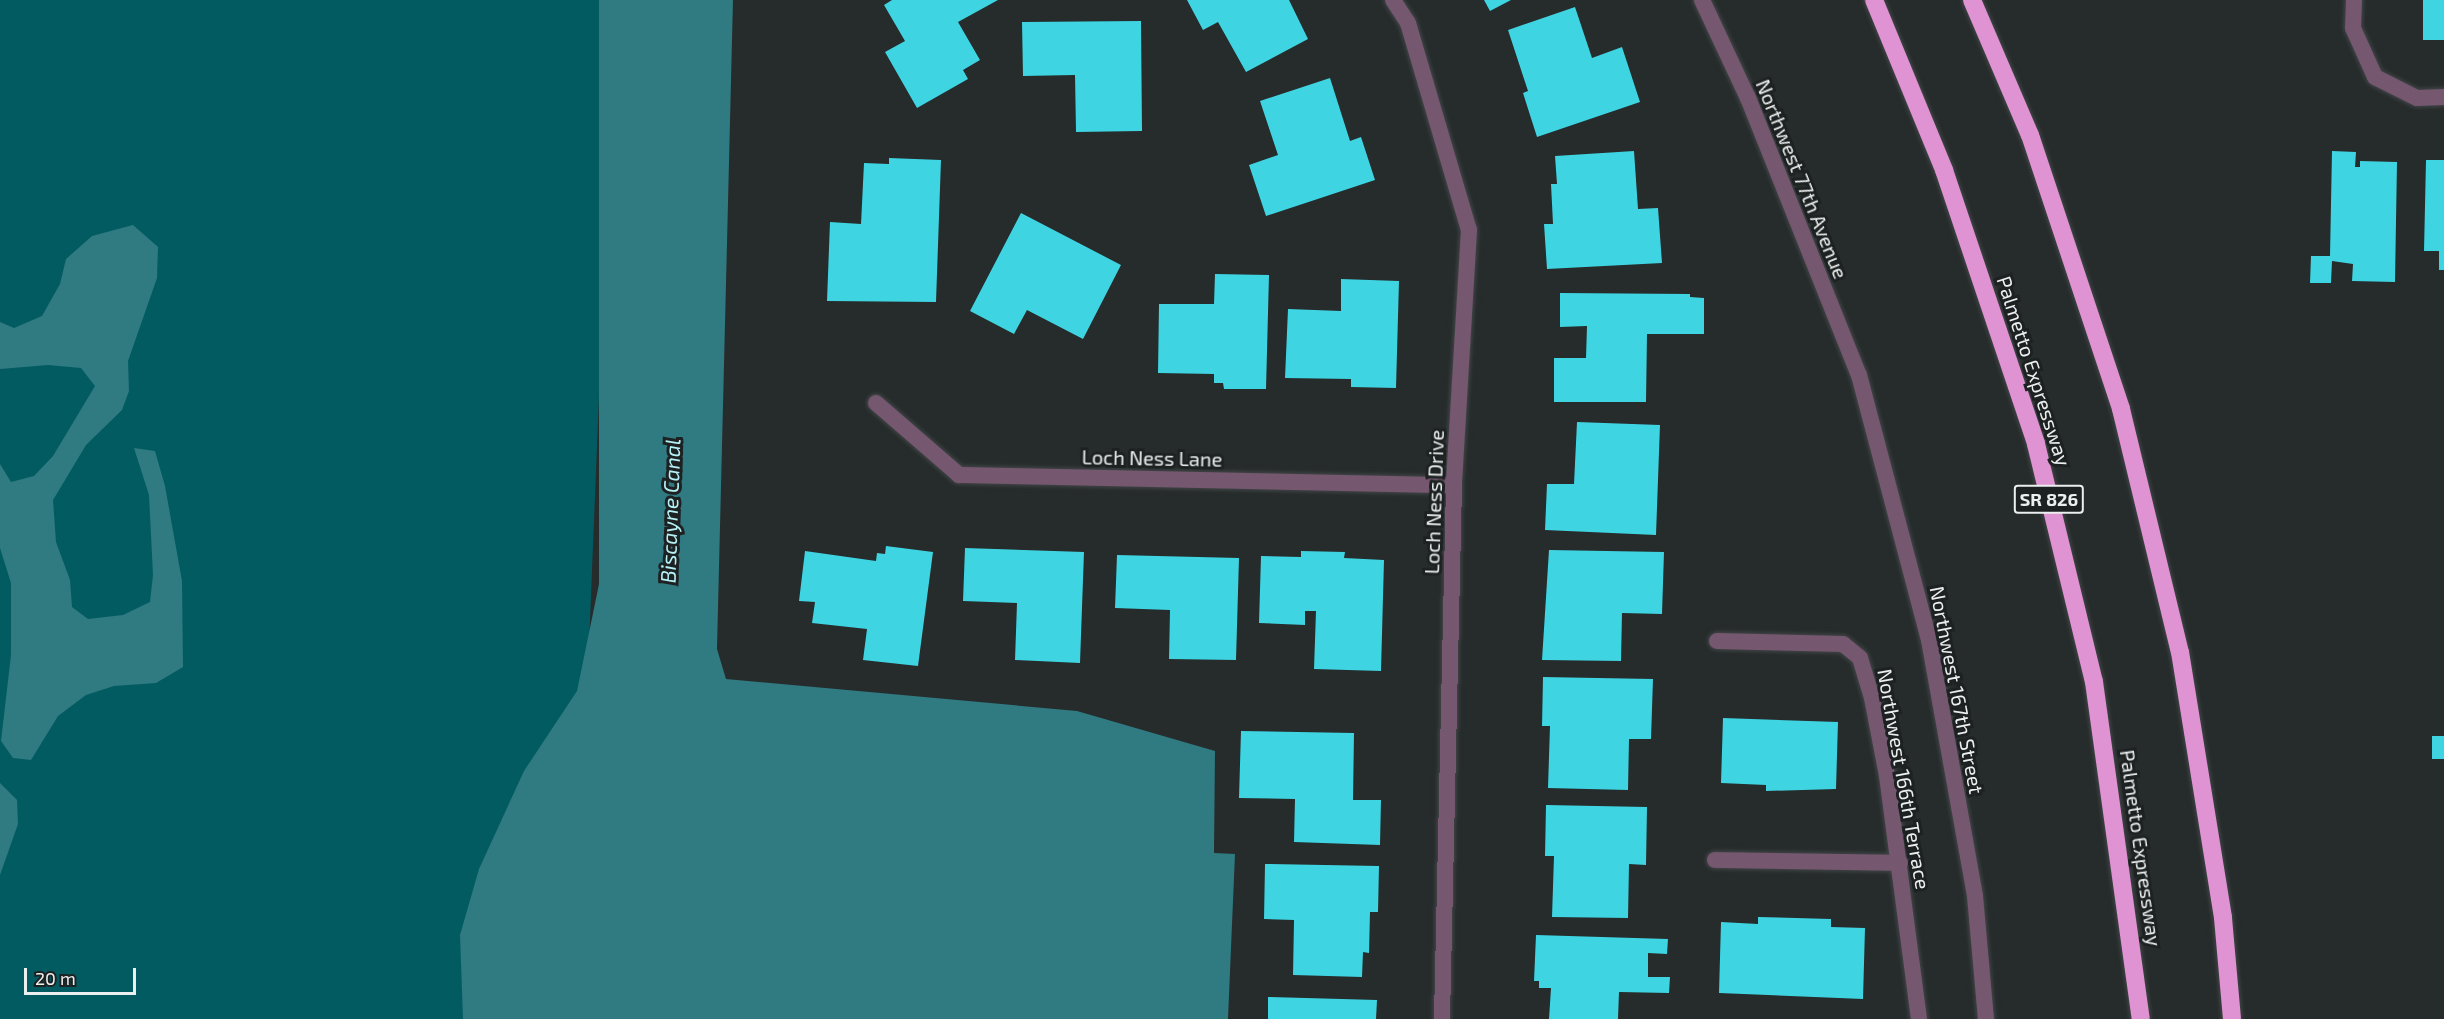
<!DOCTYPE html>
<style>
body{margin:0}
#map{position:relative;width:2444px;height:1019px;overflow:hidden;background:#262b2b;font-family:"Exo 2",sans-serif}
div>[style]{position:absolute}
[style*='--x']{left:calc(var(--x)*1px);top:calc(var(--y)*1px);width:calc(var(--w)*1px);rotate:calc(var(--a)*1deg)}
.green>*{inset:0;background:#035b62}
.water>*{inset:0;background:#307a82}
.building>*{inset:0;background:#3fd4e2;transform-origin:0 0}
.roads{filter:drop-shadow(0 0 2px #424647) drop-shadow(0 0 2px #424647)}
.minor>*{height:16px;margin:-8px;padding:0 8px;transform-origin:8px;border-radius:8px;background:#765770}
.tertiary>*{height:16px;margin:-8px;padding:0 8px;transform-origin:8px;border-radius:8px;background:#765770}
.motorway>*{height:18px;margin:-9px;padding:0 9px;transform-origin:9px;border-radius:9px;background:#df93d2}
span{translate:-50% -50%;white-space:nowrap;text-align:center;line-height:1.15;-webkit-text-stroke:6px #1d2121;paint-order:stroke}
.shield-label span{padding:2px 4px;background:#1d2121;border:2px solid;border-radius:4px;-webkit-text-stroke-width:0}
.shield-label{font-size:18px;color:#eceff0;font-weight:700}
.street-label{font-size:20px;color:#eceff0}
.water-label{font-size:21px;color:#b5f1f7;font-style:italic}
.scale{position:absolute;left:24px;top:968px;width:112px;height:27px;box-sizing:border-box;border:3px solid #eceff0;border-top:0;padding-left:8px;font-size:18px;line-height:21px;white-space:nowrap;color:#eceff0;-webkit-text-stroke:4px #1d2121;paint-order:stroke}
</style>
<div id="map">
<div class="green">
<i style="clip-path:polygon(0 0,615px 0,585px 744px,542px 1019px,0 1019px)"></i>
</div>
<div class="water">
<i style="clip-path:polygon(599px 0,733px 0,717px 649px,726px 679px,1077px 711px,1215px 751px,1214px 853px,1235px 854px,1228px 1019px,463px 1019px,460px 935px,479px 869px,524px 771px,577px 691px,599px 584px)"></i>
<i style="clip-path:polygon(133px 225px,158px 247px,157px 278px,128px 361px,129px 391px,122px 410px,86px 445px,53px 500px,56px 542px,70px 580px,72px 607px,88px 619px,123px 615px,150px 602px,153px 575px,149px 495px,134px 448px,155px 451px,165px 486px,182px 581px,183px 667px,156px 683px,114px 686px,86px 695px,58px 716px,31px 760px,13px 758px,1px 741px,11px 655px,11px 583px,0 548px,0 464px,11px 482px,34px 476px,53px 456px,95px 386px,81px 368px,48px 365px,0 369px,0 322px,14px 328px,42px 316px,60px 284px,66px 259px,92px 236px)"></i>
<i style="clip-path:polygon(0 783px,17px 800px,18px 824px,0 875px)"></i>
</div>
<div class="building">
<i style="clip-path:polygon(892px 0,998px 0,958px 22px,980px 60px,963px 70px,968px 79px,917px 108px,885px 52px,905px 41px,884px 5px)"></i>
<i style="clip-path:polygon(1187px 0,1289px 0,1308px 39px,1246px 72px,1218px 22px,1203px 30px)"></i>
<i style="clip-path:polygon(1484px 0,1511px 0,1490px 11px)"></i>
<i style="left:2423px;top:0;width:21px;height:40px"></i>
<i style="clip-path:polygon(1575px 7px,1592px 58px,1622px 47px,1640px 102px,1537px 137px,1523px 93px,1528px 91px,1508px 30px)"></i>
<i style="clip-path:polygon(1141px 21px,1142px 131px,1076px 132px,1075px 75px,1023px 76px,1022px 22px)"></i>
<i style="clip-path:polygon(1330px 78px,1350px 141px,1361px 137px,1375px 180px,1266px 216px,1249px 165px,1278px 155px,1260px 101px)"></i>
<i style="clip-path:polygon(1634px 151px,1638px 209px,1658px 208px,1662px 263px,1547px 269px,1544px 224px,1553px 224px,1551px 184px,1557px 184px,1555px 156px)"></i>
<i style="clip-path:polygon(2332px 151px,2356px 152px,2355px 167px,2360px 167px,2360px 161px,2397px 162px,2395px 282px,2352px 281px,2353px 264px,2332px 261px,2331px 283px,2310px 283px,2311px 256px,2330px 256px)"></i>
<i style="clip-path:polygon(889px 158px,941px 160px,936px 302px,827px 301px,830px 222px,861px 224px,864px 163px,889px 164px)"></i>
<i style="clip-path:polygon(2426px 160px,2444px 160px,2444px 270px,2439px 270px,2439px 251px,2424px 251px)"></i>
<i style="clip-path:polygon(1021px 213px,1121px 265px,1083px 339px,1027px 310px,1014px 334px,970px 311px)"></i>
<i style="clip-path:polygon(1215px 274px,1269px 275px,1266px 389px,1224px 389px,1223px 383px,1214px 383px,1214px 374px,1158px 373px,1159px 304px,1214px 304px)"></i>
<i style="clip-path:polygon(1341px 279px,1399px 281px,1396px 388px,1351px 387px,1351px 379px,1285px 378px,1288px 309px,1341px 311px)"></i>
<i style="clip-path:polygon(1560px 293px,1690px 294px,1690px 297px,1704px 298px,1704px 334px,1647px 334px,1646px 402px,1554px 402px,1554px 358px,1586px 358px,1587px 326px,1560px 327px)"></i>
<i style="clip-path:polygon(1577px 422px,1660px 425px,1656px 535px,1545px 530px,1547px 484px,1574px 484px)"></i>
<i style="clip-path:polygon(886px 546px,933px 552px,918px 666px,863px 660px,867px 629px,812px 623px,815px 602px,799px 601px,805px 551px,876px 561px,877px 553px,885px 554px)"></i>
<i style="clip-path:polygon(965px 548px,1084px 552px,1080px 663px,1015px 660px,1017px 603px,963px 601px)"></i>
<i style="clip-path:polygon(1549px 550px,1664px 552px,1662px 614px,1622px 613px,1621px 661px,1542px 660px)"></i>
<i style="clip-path:polygon(1301px 551px,1345px 552px,1344px 558px,1384px 560px,1381px 671px,1314px 669px,1316px 611px,1305px 611px,1305px 625px,1259px 623px,1261px 556px,1301px 557px)"></i>
<i style="clip-path:polygon(1117px 555px,1239px 558px,1236px 660px,1169px 659px,1170px 610px,1115px 608px)"></i>
<i style="clip-path:polygon(1543px 677px,1653px 679px,1651px 739px,1629px 739px,1628px 790px,1548px 788px,1550px 726px,1542px 726px)"></i>
<i style="clip-path:polygon(1723px 718px,1838px 722px,1836px 789px,1766px 791px,1766px 785px,1721px 783px)"></i>
<i style="clip-path:polygon(1241px 731px,1354px 733px,1353px 800px,1381px 800px,1380px 845px,1294px 842px,1295px 799px,1239px 798px)"></i>
<i style="left:2432px;top:736px;width:12px;height:23px"></i>
<i style="clip-path:polygon(1546px 805px,1647px 807px,1646px 865px,1629px 864px,1628px 918px,1552px 917px,1554px 856px,1545px 856px)"></i>
<i style="clip-path:polygon(1265px 864px,1379px 866px,1378px 912px,1370px 912px,1369px 953px,1363px 952px,1362px 977px,1293px 975px,1294px 920px,1264px 919px)"></i>
<i style="clip-path:polygon(1758px 917px,1831px 919px,1831px 927px,1865px 928px,1863px 999px,1719px 993px,1721px 922px,1758px 924px)"></i>
<i style="clip-path:polygon(1536px 935px,1668px 939px,1667px 954px,1648px 953px,1648px 977px,1670px 977px,1669px 993px,1619px 992px,1618px 1019px,1549px 1019px,1551px 988px,1539px 988px,1539px 981px,1534px 981px)"></i>
<i style="clip-path:polygon(1268px 997px,1377px 1000px,1376px 1019px,1268px 1019px)"></i>
</div>
<div class="roads">
<div class="minor">
<i style="--x:1393;--y:0;--w:27;--a:57"></i>
<i style="--x:1408;--y:23;--w:216;--a:73.6"></i>
<i style="--x:1469;--y:230;--w:255;--a:93.4"></i>
<i style="--x:1454;--y:485;--w:534;--a:91.29"></i>
<i style="--x:2354;--y:0;--w:28;--a:92"></i>
<i style="--x:2353;--y:28;--w:54;--a:65.8"></i>
<i style="--x:2375;--y:77;--w:47;--a:26.6"></i>
<i style="--x:2417;--y:98;--w:27;--a:-2"></i>
<i style="--x:876;--y:403;--w:110;--a:40.9"></i>
<i style="--x:959;--y:475;--w:495;--a:1.2"></i>
<i style="--x:1717;--y:641;--w:126;--a:1.4"></i>
<i style="--x:1843;--y:644;--w:22;--a:39"></i>
<i style="--x:1860;--y:658;--w:42;--a:73.3"></i>
<i style="--x:1872;--y:698;--w:79;--a:79.1"></i>
<i style="--x:1887;--y:776;--w:245;--a:82.5"></i>
<i style="--x:1715;--y:860;--w:185;--a:0.9"></i>
</div>
<div class="tertiary">
<i style="--x:1702;--y:0;--w:108;--a:64.9"></i>
<i style="--x:1748;--y:98;--w:298;--a:68.2"></i>
<i style="--x:1859;--y:375;--w:274;--a:75.2"></i>
<i style="--x:1929;--y:640;--w:260;--a:79.8"></i>
<i style="--x:1975;--y:896;--w:123;--a:84.9"></i>
</div>
<div class="motorway">
<i style="--x:1874;--y:0;--w:184;--a:67.6"></i>
<i style="--x:1944;--y:170;--w:289;--a:71.4"></i>
<i style="--x:2036;--y:444;--w:245;--a:76.3"></i>
<i style="--x:2094;--y:682;--w:340;--a:82.1"></i>
<i style="--x:1972;--y:0;--w:147;--a:66.8"></i>
<i style="--x:2030;--y:135;--w:289;--a:71.6"></i>
<i style="--x:2121;--y:409;--w:250;--a:76.4"></i>
<i style="--x:2180;--y:652;--w:269;--a:80.8"></i>
<i style="--x:2223;--y:918;--w:101;--a:84.9"></i>
</div>
</div>
<div class="shield-label">
<span style="left:2049px;top:499px">SR 826</span>
</div>
<div class="street-label">
<span style="left:1802px;top:179px;rotate:68deg">Northwest 77th Avenue</span>
<span style="left:2034px;top:371px;rotate:72deg">Palmetto Expressway</span>
<span style="left:1152px;top:458px;rotate:1deg">Loch Ness Lane</span>
<span style="left:1434px;top:502px;rotate:-88deg">Loch Ness Drive</span>
<span style="left:1957px;top:690px;rotate:79deg">Northwest 167th Street</span>
<span style="left:1904px;top:779px;rotate:80deg">Northwest 166th Terrace</span>
<span style="left:2141px;top:848px;rotate:82deg">Palmetto Expressway</span>
</div>
<div class="water-label">
<span style="left:670px;top:511px;rotate:-88deg">Biscayne Canal</span>
</div>
<div class="scale">20 m</div>
</div>
